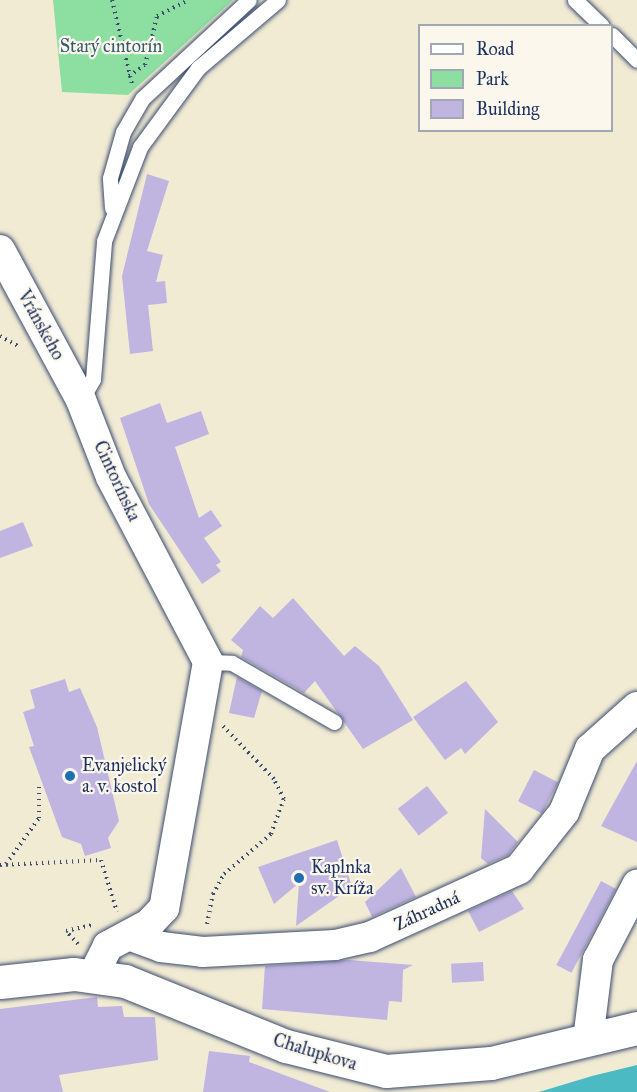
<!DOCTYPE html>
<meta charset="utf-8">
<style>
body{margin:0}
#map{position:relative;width:637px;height:1092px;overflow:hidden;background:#f1ebd4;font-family:"IM FELL Great Primer",serif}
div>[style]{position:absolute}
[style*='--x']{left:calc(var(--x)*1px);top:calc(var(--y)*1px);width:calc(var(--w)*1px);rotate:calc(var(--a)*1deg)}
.green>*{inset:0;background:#8cdfa0}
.water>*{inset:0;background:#4bbac2}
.building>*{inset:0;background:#c0b4e1;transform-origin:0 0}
.path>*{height:4px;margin-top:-2px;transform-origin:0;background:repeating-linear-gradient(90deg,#3b4b70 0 1.5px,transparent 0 6px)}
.roads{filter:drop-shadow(0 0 2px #3b4b70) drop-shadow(0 0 2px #3b4b70)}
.service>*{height:15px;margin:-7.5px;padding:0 7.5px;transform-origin:7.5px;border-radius:7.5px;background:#fff}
.minor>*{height:30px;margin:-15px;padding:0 15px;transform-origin:15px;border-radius:15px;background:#fff}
.primary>*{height:33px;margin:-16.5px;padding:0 16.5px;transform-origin:16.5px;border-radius:16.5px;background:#fff}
.dots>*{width:16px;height:16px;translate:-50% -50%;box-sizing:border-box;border:3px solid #fbf7ec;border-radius:50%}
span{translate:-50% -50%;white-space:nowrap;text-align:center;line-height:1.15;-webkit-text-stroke:4.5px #fbf7ec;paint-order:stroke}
.park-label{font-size:18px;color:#375b6e}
.street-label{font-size:18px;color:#1b2f5e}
.poi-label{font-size:18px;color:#1b2f5e}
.left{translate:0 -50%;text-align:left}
.legend{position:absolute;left:418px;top:24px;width:195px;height:108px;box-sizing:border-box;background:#fbf7ec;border:2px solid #a1a7b3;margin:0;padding:8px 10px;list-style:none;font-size:18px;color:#1b2f5e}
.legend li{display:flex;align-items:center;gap:12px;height:30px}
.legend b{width:30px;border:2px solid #a1a7b3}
</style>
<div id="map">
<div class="green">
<i style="clip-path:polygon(53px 0,233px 0,128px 95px,62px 92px)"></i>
</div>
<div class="water">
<i style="clip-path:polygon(637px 1065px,637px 1092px,539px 1092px,592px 1076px)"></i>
</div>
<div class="building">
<i style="clip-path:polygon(147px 174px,169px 181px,147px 251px,163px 255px,156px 282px,165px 281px,167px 303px,148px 305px,153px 351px,130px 354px,122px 276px)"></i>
<i style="clip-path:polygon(160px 403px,167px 423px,201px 411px,209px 434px,175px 447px,199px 518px,211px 510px,222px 526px,204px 538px,221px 562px,216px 565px,221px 571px,202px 584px,149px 504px,120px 418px)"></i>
<i style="clip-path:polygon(23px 522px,33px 546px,0 558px,0 531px)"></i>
<i style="clip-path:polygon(293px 598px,344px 656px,355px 646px,379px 666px,413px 720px,363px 749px,315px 681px,304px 693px,241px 657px,243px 650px,231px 640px,260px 606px,273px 618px)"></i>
<i style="clip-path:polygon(237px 677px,262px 691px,254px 718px,229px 713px)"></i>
<i style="clip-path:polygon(65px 679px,69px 692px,80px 688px,97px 727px,119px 821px,108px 838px,111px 848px,85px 856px,81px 844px,62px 837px,29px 747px,34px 746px,23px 712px,35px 708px,30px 690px)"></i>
<i style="clip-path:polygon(466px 681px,498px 722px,465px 754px,461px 748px,445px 760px,413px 717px)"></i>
<i style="clip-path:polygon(637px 761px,637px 842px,601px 826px)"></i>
<i style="left:534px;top:770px;width:27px;height:35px;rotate:27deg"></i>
<i style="left:427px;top:786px;width:34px;height:37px;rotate:52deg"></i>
<i style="clip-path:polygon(485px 809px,518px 842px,508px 855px,488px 864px,481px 858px)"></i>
<i style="clip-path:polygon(337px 840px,352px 887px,296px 926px,299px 883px,274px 904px,258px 867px)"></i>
<i style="clip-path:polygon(401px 868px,416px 897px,372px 917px,365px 902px)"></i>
<i style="left:601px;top:881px;width:17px;height:95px;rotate:28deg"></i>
<i style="clip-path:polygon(512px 891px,524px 909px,479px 932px,468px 911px)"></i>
<i style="clip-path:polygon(349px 960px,413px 965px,403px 970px,402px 1002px,389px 1001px,387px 1020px,262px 1009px,265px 966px)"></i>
<i style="left:483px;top:962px;width:19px;height:32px;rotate:87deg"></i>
<i style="clip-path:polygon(97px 997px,98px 1007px,122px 1006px,124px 1017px,155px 1017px,158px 1060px,59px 1075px,63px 1092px,0 1092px,0 1009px)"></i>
<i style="clip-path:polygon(209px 1051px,250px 1056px,249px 1062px,330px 1092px,203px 1092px)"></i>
</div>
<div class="path">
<i style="--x:112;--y:0;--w:86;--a:76.6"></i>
<i style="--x:129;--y:76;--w:19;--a:-35"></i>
<i style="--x:145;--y:65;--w:50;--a:-76.2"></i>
<i style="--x:157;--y:16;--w:35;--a:-27"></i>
<i style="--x:0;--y:336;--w:23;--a:29"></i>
<i style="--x:6;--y:864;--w:57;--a:-54.3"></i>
<i style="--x:39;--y:818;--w:32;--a:-90"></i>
<i style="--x:0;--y:865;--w:101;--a:-2.8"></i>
<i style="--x:101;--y:860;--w:54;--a:72.9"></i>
<i style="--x:207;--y:924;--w:31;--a:-79"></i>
<i style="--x:213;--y:894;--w:23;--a:-61"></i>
<i style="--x:224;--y:874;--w:62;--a:-40.4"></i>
<i style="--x:271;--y:834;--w:37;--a:-70"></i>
<i style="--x:284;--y:799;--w:22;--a:-117"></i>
<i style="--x:274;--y:779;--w:74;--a:-133.9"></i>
<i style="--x:78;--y:944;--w:18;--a:-133"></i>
<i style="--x:66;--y:931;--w:26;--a:-13"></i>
</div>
<div class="roads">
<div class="service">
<i style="--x:575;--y:0;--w:37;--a:44"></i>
<i style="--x:612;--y:35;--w:35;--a:45"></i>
<i style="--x:112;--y:208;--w:30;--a:-94"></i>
<i style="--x:110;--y:178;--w:48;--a:-74.2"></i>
<i style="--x:123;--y:132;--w:39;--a:-60"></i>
<i style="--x:143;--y:98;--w:144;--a:-42.8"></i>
<i style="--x:81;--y:400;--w:24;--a:-60"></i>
<i style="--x:93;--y:379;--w:138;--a:-85.4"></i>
<i style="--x:104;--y:241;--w:101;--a:-69"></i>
<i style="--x:140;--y:147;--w:98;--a:-53.7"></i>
<i style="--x:198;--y:68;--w:105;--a:-40.4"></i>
<i style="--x:208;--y:662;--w:24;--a:2"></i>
<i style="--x:232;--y:663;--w:118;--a:30"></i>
</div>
<div class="minor">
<i style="--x:0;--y:250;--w:170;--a:61.6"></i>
<i style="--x:81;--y:400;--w:83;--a:68.7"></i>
<i style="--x:111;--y:477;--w:209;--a:62.3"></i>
<i style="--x:208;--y:662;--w:250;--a:100.1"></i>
<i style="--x:164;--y:908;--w:22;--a:133"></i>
<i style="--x:149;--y:924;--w:47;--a:151.8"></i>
<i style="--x:108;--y:946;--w:33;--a:117"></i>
<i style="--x:131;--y:936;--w:32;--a:20"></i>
<i style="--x:161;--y:947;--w:42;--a:6.8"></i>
<i style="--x:203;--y:952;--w:132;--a:-3"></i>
<i style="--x:335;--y:945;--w:36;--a:-13"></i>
<i style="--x:370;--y:937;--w:164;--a:-24.5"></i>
<i style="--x:519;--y:869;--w:73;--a:-51.7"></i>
<i style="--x:564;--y:812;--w:68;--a:-67.6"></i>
<i style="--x:590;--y:749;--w:63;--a:-41.8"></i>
<i style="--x:588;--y:1040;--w:81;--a:-82.9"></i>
<i style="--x:598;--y:960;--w:85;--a:-62.5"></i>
</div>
<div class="primary">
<i style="--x:0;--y:982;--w:74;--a:-6.2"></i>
<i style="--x:74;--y:974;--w:51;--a:7.8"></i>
<i style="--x:125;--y:981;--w:174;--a:22"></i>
<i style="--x:286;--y:1046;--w:103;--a:14"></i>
<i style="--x:386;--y:1071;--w:105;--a:-4.4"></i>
<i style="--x:491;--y:1063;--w:150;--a:-13.5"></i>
</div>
</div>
<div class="dots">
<i style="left:70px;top:776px;background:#1f6fb2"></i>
<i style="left:299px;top:878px;background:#1f6fb2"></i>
</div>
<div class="park-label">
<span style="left:111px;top:46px">Starý cintorín</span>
</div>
<div class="street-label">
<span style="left:41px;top:325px;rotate:61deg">Vránskeho</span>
<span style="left:117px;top:481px;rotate:65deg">Cintorínska</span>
<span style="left:427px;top:911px;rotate:-25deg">Záhradná</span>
<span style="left:315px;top:1052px;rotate:17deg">Chalupkova</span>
</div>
<div class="poi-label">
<span class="left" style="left:82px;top:776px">Evanjelický<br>a. v. kostol</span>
<span class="left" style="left:311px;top:878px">Kaplnka<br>sv. Kríža</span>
</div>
<ul class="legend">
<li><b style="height:8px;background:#fff"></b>Road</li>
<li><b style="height:16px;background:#8cdfa0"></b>Park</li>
<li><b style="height:16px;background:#c0b4e1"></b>Building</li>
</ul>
</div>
